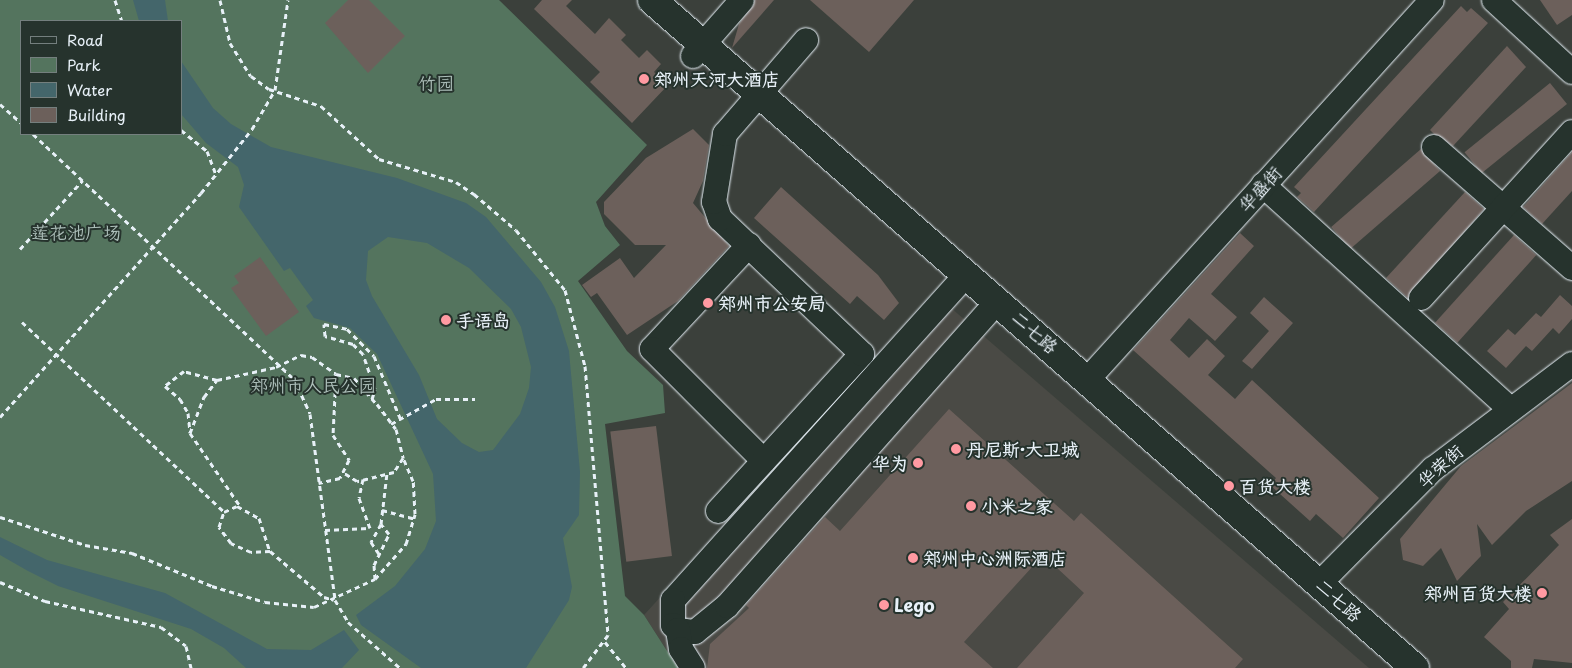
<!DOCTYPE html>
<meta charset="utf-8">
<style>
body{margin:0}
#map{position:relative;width:1572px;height:668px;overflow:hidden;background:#3b403b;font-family:"Playpen Sans","LXGW WenKai TC",sans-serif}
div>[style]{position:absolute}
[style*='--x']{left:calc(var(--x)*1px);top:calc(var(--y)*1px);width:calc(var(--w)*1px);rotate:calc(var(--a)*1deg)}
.built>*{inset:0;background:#4a4a45}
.green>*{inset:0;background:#54745e}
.water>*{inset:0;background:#44666b}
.building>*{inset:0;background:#6c605b;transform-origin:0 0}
.path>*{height:3px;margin-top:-1.5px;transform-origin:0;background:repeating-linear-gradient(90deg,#e8f1f8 0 5px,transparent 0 9px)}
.roads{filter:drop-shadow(0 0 1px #e8f1f8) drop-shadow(0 0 1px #e8f1f8)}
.minor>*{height:24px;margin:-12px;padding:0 12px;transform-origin:12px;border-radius:12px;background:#26332d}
.major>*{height:28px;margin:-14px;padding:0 14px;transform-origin:14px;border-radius:14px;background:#26332d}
.dots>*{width:14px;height:14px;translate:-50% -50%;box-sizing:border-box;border:2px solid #26332d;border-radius:50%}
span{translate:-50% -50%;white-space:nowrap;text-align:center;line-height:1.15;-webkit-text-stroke:4px #26332d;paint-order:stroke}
.poi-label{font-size:18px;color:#e8f1f8;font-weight:700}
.left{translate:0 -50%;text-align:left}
.right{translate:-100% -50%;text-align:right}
.park-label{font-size:18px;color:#adbfba}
.street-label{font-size:18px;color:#e8f1f8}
.legend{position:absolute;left:20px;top:20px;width:162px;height:115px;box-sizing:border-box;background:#26332d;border:1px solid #747f7e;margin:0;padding:6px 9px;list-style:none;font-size:15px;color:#e8f1f8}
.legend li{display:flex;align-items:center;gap:10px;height:25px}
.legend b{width:25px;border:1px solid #747f7e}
</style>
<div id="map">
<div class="built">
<i style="clip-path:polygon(936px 295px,1369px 668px,678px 668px,644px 615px)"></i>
</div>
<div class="green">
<i style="clip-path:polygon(evenodd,0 0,499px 0,647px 145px,596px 202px,605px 226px,620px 245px,578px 281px,627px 351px,663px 385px,665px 413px,605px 424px,625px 596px,644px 615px,678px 668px,0 668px,0 0,21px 21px,181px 21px,181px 134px,21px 134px,21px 21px)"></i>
</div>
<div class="water">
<i style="clip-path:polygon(133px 0,165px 0,168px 21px,139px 21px)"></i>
<i style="clip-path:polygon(evenodd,181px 61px,213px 108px,231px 124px,271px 147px,397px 178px,466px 203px,486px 217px,541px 282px,555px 307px,569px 351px,580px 472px,579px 515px,563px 538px,572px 587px,569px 600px,526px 668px,421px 668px,361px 625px,356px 615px,395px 586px,425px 549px,436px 521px,433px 474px,377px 354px,350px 328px,314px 318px,306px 306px,313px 300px,290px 268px,284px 271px,239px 207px,244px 185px,238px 167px,206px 143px,181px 114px,181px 61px,388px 237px,427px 243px,469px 268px,511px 309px,521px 327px,531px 367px,529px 388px,520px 414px,493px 450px,479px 452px,462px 443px,437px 419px,419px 375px,372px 296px,366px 280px,368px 251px,388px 237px)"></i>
<i style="clip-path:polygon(0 537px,47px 560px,165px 593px,267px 649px,311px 650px,344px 630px,359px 650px,342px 668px,246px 668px,224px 648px,191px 629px,58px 586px,28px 571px,0 555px)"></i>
</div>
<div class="building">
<i style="clip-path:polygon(348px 0,369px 0,405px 36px,368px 73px,325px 23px)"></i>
<i style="clip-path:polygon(542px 0,572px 0,566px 6px,595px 34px,609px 18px,626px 35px,621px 40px,639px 58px,647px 50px,661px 64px,654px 72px,668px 85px,632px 123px,590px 82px,600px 72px,534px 9px)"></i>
<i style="clip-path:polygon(755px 0,774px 0,732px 48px,739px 24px)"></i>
<i style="clip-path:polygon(810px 0,914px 0,869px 52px)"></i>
<i style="clip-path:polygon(1540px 0,1572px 0,1572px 15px,1557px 25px)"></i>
<i style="clip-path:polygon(1461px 6px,1467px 12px,1471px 8px,1488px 23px,1314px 212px,1297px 197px,1301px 193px,1294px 187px)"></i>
<i style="clip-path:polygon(1507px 46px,1526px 67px,1453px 146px,1434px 134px,1430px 130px)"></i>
<i style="left:1550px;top:83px;width:27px;height:110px;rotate:51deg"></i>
<i style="clip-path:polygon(693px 129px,709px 145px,703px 181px,693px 203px,729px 246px,678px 301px,627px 335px,597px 293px,591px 297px,582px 285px,620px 258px,634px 278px,666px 245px,635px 245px,604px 214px,604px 202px,646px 158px)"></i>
<i style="left:1421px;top:149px;width:29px;height:119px;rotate:49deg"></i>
<i style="clip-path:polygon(1572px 152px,1572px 191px,1542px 224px,1523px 207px)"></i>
<i style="clip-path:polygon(781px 187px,878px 275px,899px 303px,884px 320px,857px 296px,850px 304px,754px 218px)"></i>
<i style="clip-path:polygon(1465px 192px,1484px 209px,1408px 298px,1386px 278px)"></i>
<i style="clip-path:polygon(1240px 233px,1254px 246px,1211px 294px,1237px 317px,1215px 341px,1189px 318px,1170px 340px,1189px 358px,1207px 339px,1225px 356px,1208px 375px,1235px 399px,1252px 380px,1379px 498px,1343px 538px,1316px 514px,1310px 521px,1270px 485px,1276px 478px,1133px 350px)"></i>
<i style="left:1514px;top:235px;width:30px;height:118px;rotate:42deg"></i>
<i style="clip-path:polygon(260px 257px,299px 312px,266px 336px,231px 288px,239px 283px,234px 276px)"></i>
<i style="clip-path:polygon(1560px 295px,1572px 306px,1572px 319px,1559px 334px,1553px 328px,1532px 351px,1526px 346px,1506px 368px,1487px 351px,1508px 329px,1515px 335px,1536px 313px,1541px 317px)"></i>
<i style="clip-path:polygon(1264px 297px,1293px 323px,1252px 369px,1242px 361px,1269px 331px,1250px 313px)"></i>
<i style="clip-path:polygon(1572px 383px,1572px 481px,1526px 511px,1492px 545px,1477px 524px,1481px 556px,1457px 581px,1441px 548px,1423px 566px,1403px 560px,1400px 539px,1461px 466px)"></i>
<i style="clip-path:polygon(949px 409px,1074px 521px,1081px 513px,1243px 659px,1235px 668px,1017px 668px,1084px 593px,1043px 555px,964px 642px,993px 668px,707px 668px,710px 644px,749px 608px,746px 605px,825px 517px,840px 531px)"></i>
<i style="left:656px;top:426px;width:131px;height:46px;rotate:83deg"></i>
<i style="clip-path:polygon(1572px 519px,1572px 663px,1534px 659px,1532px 668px,1511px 668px,1511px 661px,1484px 637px,1509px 609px,1503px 602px,1559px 545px,1550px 535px)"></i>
</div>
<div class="path">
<i style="--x:115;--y:0;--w:22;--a:72"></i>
<i style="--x:220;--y:0;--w:44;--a:76.9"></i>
<i style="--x:230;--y:43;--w:39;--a:58"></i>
<i style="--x:251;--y:76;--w:22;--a:36"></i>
<i style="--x:269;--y:89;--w:55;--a:18.1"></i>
<i style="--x:321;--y:106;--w:79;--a:42.4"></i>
<i style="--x:379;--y:159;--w:80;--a:16.6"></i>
<i style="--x:456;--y:182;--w:22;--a:34"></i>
<i style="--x:474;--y:194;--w:55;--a:40.6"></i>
<i style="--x:516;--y:230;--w:77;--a:50.8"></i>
<i style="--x:565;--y:290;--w:79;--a:75.3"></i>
<i style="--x:585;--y:366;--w:270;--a:85.1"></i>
<i style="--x:608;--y:635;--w:41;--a:127.1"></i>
<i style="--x:0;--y:104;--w:28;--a:42"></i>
<i style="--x:181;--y:130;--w:33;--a:39"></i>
<i style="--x:207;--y:151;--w:25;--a:69"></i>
<i style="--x:33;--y:134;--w:358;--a:43.2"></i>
<i style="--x:294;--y:379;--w:38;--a:65"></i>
<i style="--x:310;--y:414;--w:188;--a:82.3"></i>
<i style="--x:335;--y:600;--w:26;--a:59"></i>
<i style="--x:348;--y:622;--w:69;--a:41.5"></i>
<i style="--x:20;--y:249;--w:93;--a:-47.6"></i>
<i style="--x:22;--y:322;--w:277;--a:43.2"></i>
<i style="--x:336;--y:374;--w:18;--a:13"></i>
<i style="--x:354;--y:378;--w:35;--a:49"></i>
<i style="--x:377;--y:404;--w:31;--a:53"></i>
<i style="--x:396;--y:429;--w:30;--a:76"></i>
<i style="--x:403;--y:458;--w:17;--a:123"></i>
<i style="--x:394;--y:472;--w:38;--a:166"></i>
<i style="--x:357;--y:481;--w:15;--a:-148"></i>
<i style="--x:217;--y:380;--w:34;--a:-165"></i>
<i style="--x:184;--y:371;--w:24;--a:142"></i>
<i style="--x:165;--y:386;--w:20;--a:41"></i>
<i style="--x:180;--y:399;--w:16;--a:60"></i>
<i style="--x:188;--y:413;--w:20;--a:84"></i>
<i style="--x:190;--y:433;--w:88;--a:55.6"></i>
<i style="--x:372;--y:399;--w:10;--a:-73"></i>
<i style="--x:375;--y:389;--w:37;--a:-109"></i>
<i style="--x:363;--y:354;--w:14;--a:-135"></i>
<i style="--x:353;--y:344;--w:29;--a:-164"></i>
<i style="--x:325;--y:336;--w:12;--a:-95"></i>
<i style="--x:324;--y:324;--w:24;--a:12"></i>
<i style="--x:347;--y:329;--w:38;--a:45"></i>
<i style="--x:374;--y:356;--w:69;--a:67.1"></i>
<i style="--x:0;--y:417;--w:301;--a:-48.1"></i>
<i style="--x:201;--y:193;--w:82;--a:-51.4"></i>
<i style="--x:252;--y:129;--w:45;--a:-59.5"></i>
<i style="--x:275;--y:90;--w:91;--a:-81.8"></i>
<i style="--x:391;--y:424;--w:51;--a:-29.1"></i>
<i style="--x:436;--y:399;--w:39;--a:0"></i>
<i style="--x:190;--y:433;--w:39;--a:-69"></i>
<i style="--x:204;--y:397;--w:21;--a:-53"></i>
<i style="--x:217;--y:380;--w:60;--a:-12.4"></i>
<i style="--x:276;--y:367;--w:28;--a:-26"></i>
<i style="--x:301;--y:355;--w:11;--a:10"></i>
<i style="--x:312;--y:357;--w:29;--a:35"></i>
<i style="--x:336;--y:374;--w:61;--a:92.8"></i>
<i style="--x:333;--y:435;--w:30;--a:57"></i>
<i style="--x:349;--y:460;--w:20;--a:117"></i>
<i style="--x:340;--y:478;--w:22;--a:167"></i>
<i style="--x:363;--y:479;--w:19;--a:102"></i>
<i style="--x:359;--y:498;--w:32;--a:70"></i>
<i style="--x:382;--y:510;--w:34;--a:15"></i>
<i style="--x:0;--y:517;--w:89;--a:18.2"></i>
<i style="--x:85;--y:545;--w:48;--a:9.7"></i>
<i style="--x:132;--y:553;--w:87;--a:22.4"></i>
<i style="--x:212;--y:586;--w:55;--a:16.8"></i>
<i style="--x:265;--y:602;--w:49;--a:5.8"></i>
<i style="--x:314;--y:607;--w:67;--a:-24.7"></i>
<i style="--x:375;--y:579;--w:47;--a:-48.5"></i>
<i style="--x:406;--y:544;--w:31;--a:-73"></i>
<i style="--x:415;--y:514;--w:33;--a:-93"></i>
<i style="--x:413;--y:481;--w:25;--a:-113"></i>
<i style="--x:381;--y:524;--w:51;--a:-83.3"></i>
<i style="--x:325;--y:530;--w:44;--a:-2.6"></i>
<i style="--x:270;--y:551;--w:19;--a:177"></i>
<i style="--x:251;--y:552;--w:22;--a:-156"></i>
<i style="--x:231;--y:543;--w:20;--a:-127"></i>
<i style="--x:219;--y:527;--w:16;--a:-72"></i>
<i style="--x:224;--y:512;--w:14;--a:-25"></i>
<i style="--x:237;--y:506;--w:25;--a:29"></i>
<i style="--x:259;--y:518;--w:35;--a:72"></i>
<i style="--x:270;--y:551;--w:71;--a:40.4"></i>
<i style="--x:324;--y:597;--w:10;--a:17"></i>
<i style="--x:375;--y:579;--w:14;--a:-94"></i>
<i style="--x:374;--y:565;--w:34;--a:-64"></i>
<i style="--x:389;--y:534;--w:13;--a:-129"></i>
<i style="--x:381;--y:524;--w:21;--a:119"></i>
<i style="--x:371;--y:542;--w:14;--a:56"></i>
<i style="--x:0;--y:582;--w:49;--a:22.9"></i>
<i style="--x:45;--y:601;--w:119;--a:12.6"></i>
<i style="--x:161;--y:627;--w:31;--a:37"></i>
<i style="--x:186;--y:646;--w:23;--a:77"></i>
<i style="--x:605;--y:642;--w:33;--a:51"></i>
</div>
<div class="roads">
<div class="minor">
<i style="--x:1494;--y:0;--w:106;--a:42.7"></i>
<i style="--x:693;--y:56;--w:74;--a:-48.8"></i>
<i style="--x:1434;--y:147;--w:184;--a:41.2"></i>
<i style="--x:1263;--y:185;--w:332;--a:42.2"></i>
<i style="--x:749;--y:245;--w:142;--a:133"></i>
<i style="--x:652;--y:349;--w:158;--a:45"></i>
<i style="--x:957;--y:285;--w:424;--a:132"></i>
<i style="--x:673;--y:600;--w:25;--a:90"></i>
<i style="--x:673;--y:625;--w:7;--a:45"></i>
<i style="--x:678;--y:630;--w:17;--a:7"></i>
<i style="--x:695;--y:632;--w:41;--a:-39.1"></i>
<i style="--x:727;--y:606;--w:393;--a:-48.4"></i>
<i style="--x:1421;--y:298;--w:224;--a:-47.7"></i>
<i style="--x:1089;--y:378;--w:510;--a:-47.78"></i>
<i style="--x:718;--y:511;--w:213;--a:-47.5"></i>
<i style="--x:862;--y:354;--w:196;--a:-136.4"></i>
<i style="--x:720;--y:219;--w:18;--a:-109"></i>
<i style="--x:714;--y:202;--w:69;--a:-80.8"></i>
<i style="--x:725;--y:134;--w:124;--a:-49.2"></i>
<i style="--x:1320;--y:583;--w:161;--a:-45.3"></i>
<i style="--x:1433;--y:469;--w:174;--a:-37.1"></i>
<i style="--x:678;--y:630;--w:19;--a:81"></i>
<i style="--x:681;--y:649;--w:22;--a:58"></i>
</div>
<div class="major">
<i style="--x:652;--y:0;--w:1014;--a:41.2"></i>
</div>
</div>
<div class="dots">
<i style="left:644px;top:79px;background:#ff9aa2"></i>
<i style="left:708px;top:303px;background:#ff9aa2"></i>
<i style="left:446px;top:320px;background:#ff9aa2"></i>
<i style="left:956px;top:449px;background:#ff9aa2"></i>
<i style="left:918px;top:463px;background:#ff9aa2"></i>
<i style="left:1229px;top:486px;background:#ff9aa2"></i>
<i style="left:971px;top:506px;background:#ff9aa2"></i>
<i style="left:913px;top:558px;background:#ff9aa2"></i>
<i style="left:1542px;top:593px;background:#ff9aa2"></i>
<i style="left:884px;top:605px;background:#ff9aa2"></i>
</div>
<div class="poi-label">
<span class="left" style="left:654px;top:79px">郑州天河大酒店</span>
<span class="left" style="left:718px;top:303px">郑州市公安局</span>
<span class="left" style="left:456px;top:320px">手语岛</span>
<span class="left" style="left:966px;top:449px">丹尼斯·大卫城</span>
<span class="right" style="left:908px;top:463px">华为</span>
<span class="left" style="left:1239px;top:486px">百货大楼</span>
<span class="left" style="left:981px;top:506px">小米之家</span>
<span class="left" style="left:923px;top:558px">郑州中心洲际酒店</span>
<span class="right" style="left:1532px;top:593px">郑州百货大楼</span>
<span class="left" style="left:894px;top:605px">Lego</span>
</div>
<div class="park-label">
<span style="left:436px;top:83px">竹园</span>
<span style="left:76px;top:232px">莲花池广场</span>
<span style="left:313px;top:385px">郑州市人民公园</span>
</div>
<div class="street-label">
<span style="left:1260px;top:189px;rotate:-48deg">华盛街</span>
<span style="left:1035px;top:332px;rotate:41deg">二七路</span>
<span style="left:1440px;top:466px;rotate:-42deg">华荣街</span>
<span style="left:1339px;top:600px;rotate:42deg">二七路</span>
</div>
<ul class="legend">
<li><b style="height:6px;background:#26332d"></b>Road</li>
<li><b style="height:14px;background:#54745e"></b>Park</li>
<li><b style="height:14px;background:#44666b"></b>Water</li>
<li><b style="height:14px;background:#6c605b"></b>Building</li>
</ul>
</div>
